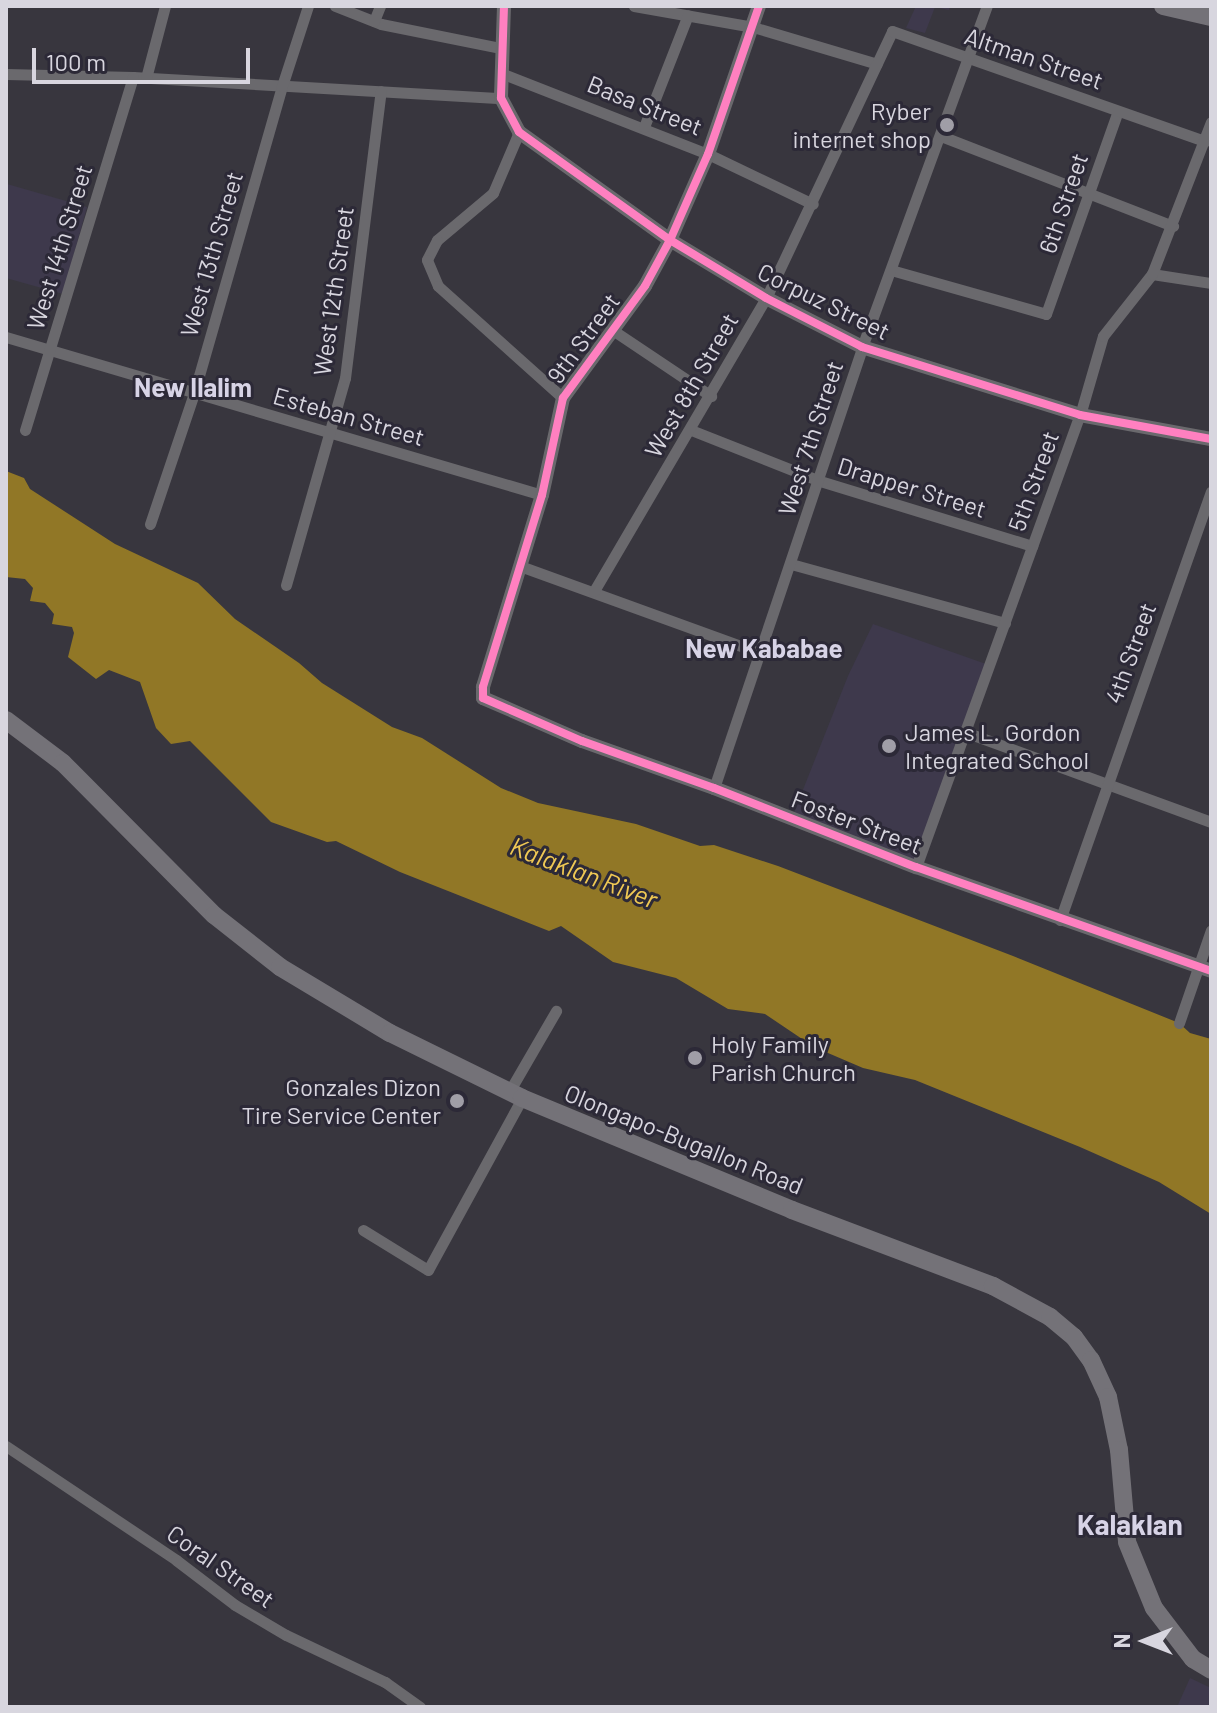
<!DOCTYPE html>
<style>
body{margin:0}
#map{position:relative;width:1217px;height:1713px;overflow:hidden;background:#38363e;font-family:Barlow,sans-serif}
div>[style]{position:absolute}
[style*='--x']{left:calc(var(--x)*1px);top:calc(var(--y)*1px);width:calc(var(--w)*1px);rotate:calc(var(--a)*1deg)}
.built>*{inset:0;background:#3e394c}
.water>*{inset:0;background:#917726}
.minor>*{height:11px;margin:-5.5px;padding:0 5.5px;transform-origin:5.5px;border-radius:5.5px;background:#6a696d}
.tertiary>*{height:14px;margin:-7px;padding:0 7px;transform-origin:7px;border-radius:7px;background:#6a696d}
.primary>*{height:18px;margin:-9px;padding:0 9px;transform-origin:9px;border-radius:9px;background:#747278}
.cycleway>*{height:8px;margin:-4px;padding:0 4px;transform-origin:4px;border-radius:4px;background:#ff80c0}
.dots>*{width:22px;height:22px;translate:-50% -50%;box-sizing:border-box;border:4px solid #2c2937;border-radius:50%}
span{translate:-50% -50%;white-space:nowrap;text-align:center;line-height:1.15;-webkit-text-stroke:6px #2c2937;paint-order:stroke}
.street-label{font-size:24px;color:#d8d6df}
.poi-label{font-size:24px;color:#d8d6df}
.right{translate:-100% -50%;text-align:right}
.left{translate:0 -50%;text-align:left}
.neighbourhood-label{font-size:26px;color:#d7d3e6;font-weight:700}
.water-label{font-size:26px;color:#efc854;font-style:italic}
.quarter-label{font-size:28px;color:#d7d3e6;font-weight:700}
.frame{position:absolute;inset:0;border:8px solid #d8d6df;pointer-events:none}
.north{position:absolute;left:1105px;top:1601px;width:80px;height:80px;-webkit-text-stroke:6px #2c2937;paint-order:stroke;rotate:270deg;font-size:22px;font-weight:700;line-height:32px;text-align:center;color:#d8d6df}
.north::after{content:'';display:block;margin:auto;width:28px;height:36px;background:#d8d6df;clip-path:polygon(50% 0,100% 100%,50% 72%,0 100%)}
.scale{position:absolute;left:32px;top:48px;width:218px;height:36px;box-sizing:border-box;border:4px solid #d8d6df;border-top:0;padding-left:10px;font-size:24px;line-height:28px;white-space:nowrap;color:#d8d6df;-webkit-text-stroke:6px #2c2937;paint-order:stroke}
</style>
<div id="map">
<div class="built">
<i style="clip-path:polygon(916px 6px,950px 6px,949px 10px,935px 7px,925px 33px,906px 28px)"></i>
<i style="clip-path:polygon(7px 184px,87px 207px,63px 294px,6px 278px)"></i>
<i style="clip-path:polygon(873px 624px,986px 664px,916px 862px,793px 815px,848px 676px)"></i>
<i style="clip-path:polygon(1190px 1678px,1211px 1688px,1211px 1707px,1177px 1707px)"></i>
</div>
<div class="water">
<i style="clip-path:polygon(6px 471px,24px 478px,30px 489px,115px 544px,198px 583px,235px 619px,299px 663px,322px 683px,392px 727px,422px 738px,501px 788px,538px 803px,636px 824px,700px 846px,714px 845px,778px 866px,1013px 956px,1179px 1023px,1190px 1033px,1211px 1039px,1211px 1214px,1159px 1182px,1080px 1147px,915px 1080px,863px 1068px,814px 1047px,765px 1014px,728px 1009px,676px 978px,613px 962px,561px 926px,549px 931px,400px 872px,336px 841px,327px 842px,271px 822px,190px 741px,171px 744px,156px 728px,140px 682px,109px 670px,96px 679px,68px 657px,74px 633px,72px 627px,52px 624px,54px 614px,45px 603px,30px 601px,33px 588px,25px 579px,6px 577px)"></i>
</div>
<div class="minor">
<i style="--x:335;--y:6;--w:49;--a:21.4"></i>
<i style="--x:381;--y:24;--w:121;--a:11.4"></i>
<i style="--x:634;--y:6;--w:121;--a:10"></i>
<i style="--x:753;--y:27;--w:129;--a:16.6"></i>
<i style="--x:374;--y:21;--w:16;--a:-68"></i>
<i style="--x:501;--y:73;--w:222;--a:21.4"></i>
<i style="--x:708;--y:154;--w:116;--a:25.5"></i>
<i style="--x:6;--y:74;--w:127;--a:1.4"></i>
<i style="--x:133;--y:77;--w:369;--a:3.3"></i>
<i style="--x:146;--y:78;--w:74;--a:-75.2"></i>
<i style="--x:644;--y:127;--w:120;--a:-68.6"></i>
<i style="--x:519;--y:132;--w:66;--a:113.1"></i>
<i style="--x:493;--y:193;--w:73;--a:140"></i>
<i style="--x:437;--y:240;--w:22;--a:117"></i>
<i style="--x:427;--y:260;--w:28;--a:67"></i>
<i style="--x:438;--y:286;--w:168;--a:41.9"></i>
<i style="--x:941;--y:136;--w:249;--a:21.2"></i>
<i style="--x:891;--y:270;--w:161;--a:15.8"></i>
<i style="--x:1046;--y:314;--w:215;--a:-70.5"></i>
<i style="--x:1152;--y:274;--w:60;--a:8.7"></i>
<i style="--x:614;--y:331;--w:117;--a:33.8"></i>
<i style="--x:6;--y:337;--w:559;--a:16.42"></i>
<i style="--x:25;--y:430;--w:369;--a:-73"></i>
<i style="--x:691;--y:430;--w:139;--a:21.6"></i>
<i style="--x:820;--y:481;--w:222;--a:17"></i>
<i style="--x:150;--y:524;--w:138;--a:-71.4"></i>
<i style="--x:194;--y:393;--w:319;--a:-74"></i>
<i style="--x:282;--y:86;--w:84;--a:-72"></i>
<i style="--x:791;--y:564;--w:222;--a:15.4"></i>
<i style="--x:520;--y:566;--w:255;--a:19.9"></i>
<i style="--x:286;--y:585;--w:215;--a:-74.1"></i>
<i style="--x:345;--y:378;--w:289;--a:-82.9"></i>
<i style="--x:594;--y:591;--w:340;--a:-59.6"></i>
<i style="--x:766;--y:298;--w:295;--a:-64.7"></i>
<i style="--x:892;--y:31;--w:332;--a:19.4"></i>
<i style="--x:965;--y:732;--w:262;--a:20.1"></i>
<i style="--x:714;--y:788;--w:465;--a:-71.4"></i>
<i style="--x:862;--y:347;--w:363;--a:-69.9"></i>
<i style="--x:916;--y:867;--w:481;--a:-70.1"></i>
<i style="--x:1080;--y:415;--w:82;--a:-73.8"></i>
<i style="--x:1103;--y:336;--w:79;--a:-51.7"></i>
<i style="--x:1152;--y:274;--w:163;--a:-68.8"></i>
<i style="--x:1060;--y:920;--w:454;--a:-70.6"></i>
<i style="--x:1179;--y:1023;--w:98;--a:-71"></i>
<i style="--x:509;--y:1092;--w:94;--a:-59.9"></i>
<i style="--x:363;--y:1230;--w:76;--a:31.6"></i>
<i style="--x:428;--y:1270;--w:196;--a:-61.3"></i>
<i style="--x:6;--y:1446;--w:205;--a:33.8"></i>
<i style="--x:176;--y:1560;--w:74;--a:37.3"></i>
<i style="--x:235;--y:1605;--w:59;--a:30.5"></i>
<i style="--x:286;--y:1635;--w:110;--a:25.4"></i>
<i style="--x:385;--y:1682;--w:43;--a:35.5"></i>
</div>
<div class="tertiary">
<i style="--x:504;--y:6;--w:92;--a:91.9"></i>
<i style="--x:501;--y:98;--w:38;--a:62"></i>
<i style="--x:519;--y:132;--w:186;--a:35.6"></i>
<i style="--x:670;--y:240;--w:112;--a:31.1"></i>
<i style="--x:766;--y:298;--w:108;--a:27"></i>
<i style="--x:862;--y:347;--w:228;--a:17.3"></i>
<i style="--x:1080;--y:415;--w:133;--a:10.4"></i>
<i style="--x:759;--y:6;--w:157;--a:109"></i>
<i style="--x:708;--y:154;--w:94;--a:113.8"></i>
<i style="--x:670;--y:240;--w:52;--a:118.5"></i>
<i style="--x:645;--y:286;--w:139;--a:126.2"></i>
<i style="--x:563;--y:398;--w:99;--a:102.2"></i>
<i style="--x:542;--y:495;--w:201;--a:107.1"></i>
<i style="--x:483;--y:687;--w:11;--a:90"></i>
<i style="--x:483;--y:698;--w:108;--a:23.5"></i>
<i style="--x:582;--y:741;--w:140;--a:19.6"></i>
<i style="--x:714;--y:788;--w:217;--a:21.4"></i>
<i style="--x:916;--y:867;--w:313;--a:19.4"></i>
</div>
<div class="primary">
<i style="--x:1163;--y:6;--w:49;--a:12.9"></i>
<i style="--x:6;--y:720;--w:71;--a:37"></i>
<i style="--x:63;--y:763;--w:214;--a:45.2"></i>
<i style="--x:214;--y:915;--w:84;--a:38.2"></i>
<i style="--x:280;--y:967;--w:128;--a:31"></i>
<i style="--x:390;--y:1033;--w:147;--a:26.2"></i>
<i style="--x:522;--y:1098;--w:292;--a:22.5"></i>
<i style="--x:792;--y:1210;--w:215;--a:20.7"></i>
<i style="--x:993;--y:1286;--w:65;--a:28.5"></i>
<i style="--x:1050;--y:1317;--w:31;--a:40"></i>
<i style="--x:1074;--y:1337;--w:29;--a:54"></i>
<i style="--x:1091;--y:1360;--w:41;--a:65.3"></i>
<i style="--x:1108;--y:1397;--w:54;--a:78.3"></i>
<i style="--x:1119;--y:1450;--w:92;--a:85"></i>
<i style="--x:1127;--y:1542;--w:71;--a:67.8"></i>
<i style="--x:1154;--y:1608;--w:64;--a:52.6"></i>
<i style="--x:1193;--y:1659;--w:21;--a:31"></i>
</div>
<div class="cycleway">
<i style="--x:504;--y:6;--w:92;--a:91.9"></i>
<i style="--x:501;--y:98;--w:38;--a:62"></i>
<i style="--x:519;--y:132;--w:186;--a:35.6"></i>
<i style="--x:670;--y:240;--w:112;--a:31.1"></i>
<i style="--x:766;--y:298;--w:108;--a:27"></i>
<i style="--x:862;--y:347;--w:228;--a:17.3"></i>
<i style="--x:1080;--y:415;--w:133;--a:10.4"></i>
<i style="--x:759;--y:6;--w:157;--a:109"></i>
<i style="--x:708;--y:154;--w:94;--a:113.8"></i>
<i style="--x:670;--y:240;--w:52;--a:118.5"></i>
<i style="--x:645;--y:286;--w:139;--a:126.2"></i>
<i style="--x:563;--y:398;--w:99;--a:102.2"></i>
<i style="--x:542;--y:495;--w:201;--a:107.1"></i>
<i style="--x:483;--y:687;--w:11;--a:90"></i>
<i style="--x:483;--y:698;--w:108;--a:23.5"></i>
<i style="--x:582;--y:741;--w:140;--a:19.6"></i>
<i style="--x:714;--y:788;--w:217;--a:21.4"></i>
<i style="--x:916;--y:867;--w:313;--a:19.4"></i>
</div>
<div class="dots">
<i style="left:947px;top:125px;background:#a09ea7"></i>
<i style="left:889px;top:746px;background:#a09ea7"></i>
<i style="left:695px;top:1058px;background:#a09ea7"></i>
<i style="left:457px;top:1101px;background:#a09ea7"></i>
</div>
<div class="street-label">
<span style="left:1034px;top:58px;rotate:19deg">Altman Street</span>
<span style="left:645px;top:105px;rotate:22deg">Basa Street</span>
<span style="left:1063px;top:203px;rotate:-71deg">6th Street</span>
<span style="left:59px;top:247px;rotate:-73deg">West 14th Street</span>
<span style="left:211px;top:254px;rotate:-74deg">West 13th Street</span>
<span style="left:333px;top:291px;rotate:-82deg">West 12th Street</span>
<span style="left:824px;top:301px;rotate:26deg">Corpuz Street</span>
<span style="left:583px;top:338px;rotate:-54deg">9th Street</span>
<span style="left:691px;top:385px;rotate:-60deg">West 8th Street</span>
<span style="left:349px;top:416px;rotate:16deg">Esteban Street</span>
<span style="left:810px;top:438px;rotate:-72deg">West 7th Street</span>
<span style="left:1033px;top:481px;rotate:-70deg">5th Street</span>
<span style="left:912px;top:487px;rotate:17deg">Drapper Street</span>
<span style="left:1130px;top:653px;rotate:-70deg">4th Street</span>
<span style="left:857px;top:822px;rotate:21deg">Foster Street</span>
<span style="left:684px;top:1139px;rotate:22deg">Olongapo-Bugallon Road</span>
<span style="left:221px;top:1566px;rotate:35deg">Coral Street</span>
</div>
<div class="poi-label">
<span class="right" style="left:931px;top:125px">Ryber<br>internet shop</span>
<span class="left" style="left:905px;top:746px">James L. Gordon<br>Integrated School</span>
<span class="left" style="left:711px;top:1058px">Holy Family<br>Parish Church</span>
<span class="right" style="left:441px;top:1101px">Gonzales Dizon<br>Tire Service Center</span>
</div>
<div class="neighbourhood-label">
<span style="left:193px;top:387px">New Ilalim</span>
<span style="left:764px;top:648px">New Kababae</span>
</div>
<div class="water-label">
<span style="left:584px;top:872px;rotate:21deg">Kalaklan River</span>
</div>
<div class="quarter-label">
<span style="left:1130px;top:1524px">Kalaklan</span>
</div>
<div class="frame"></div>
<div class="north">N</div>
<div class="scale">100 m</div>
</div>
